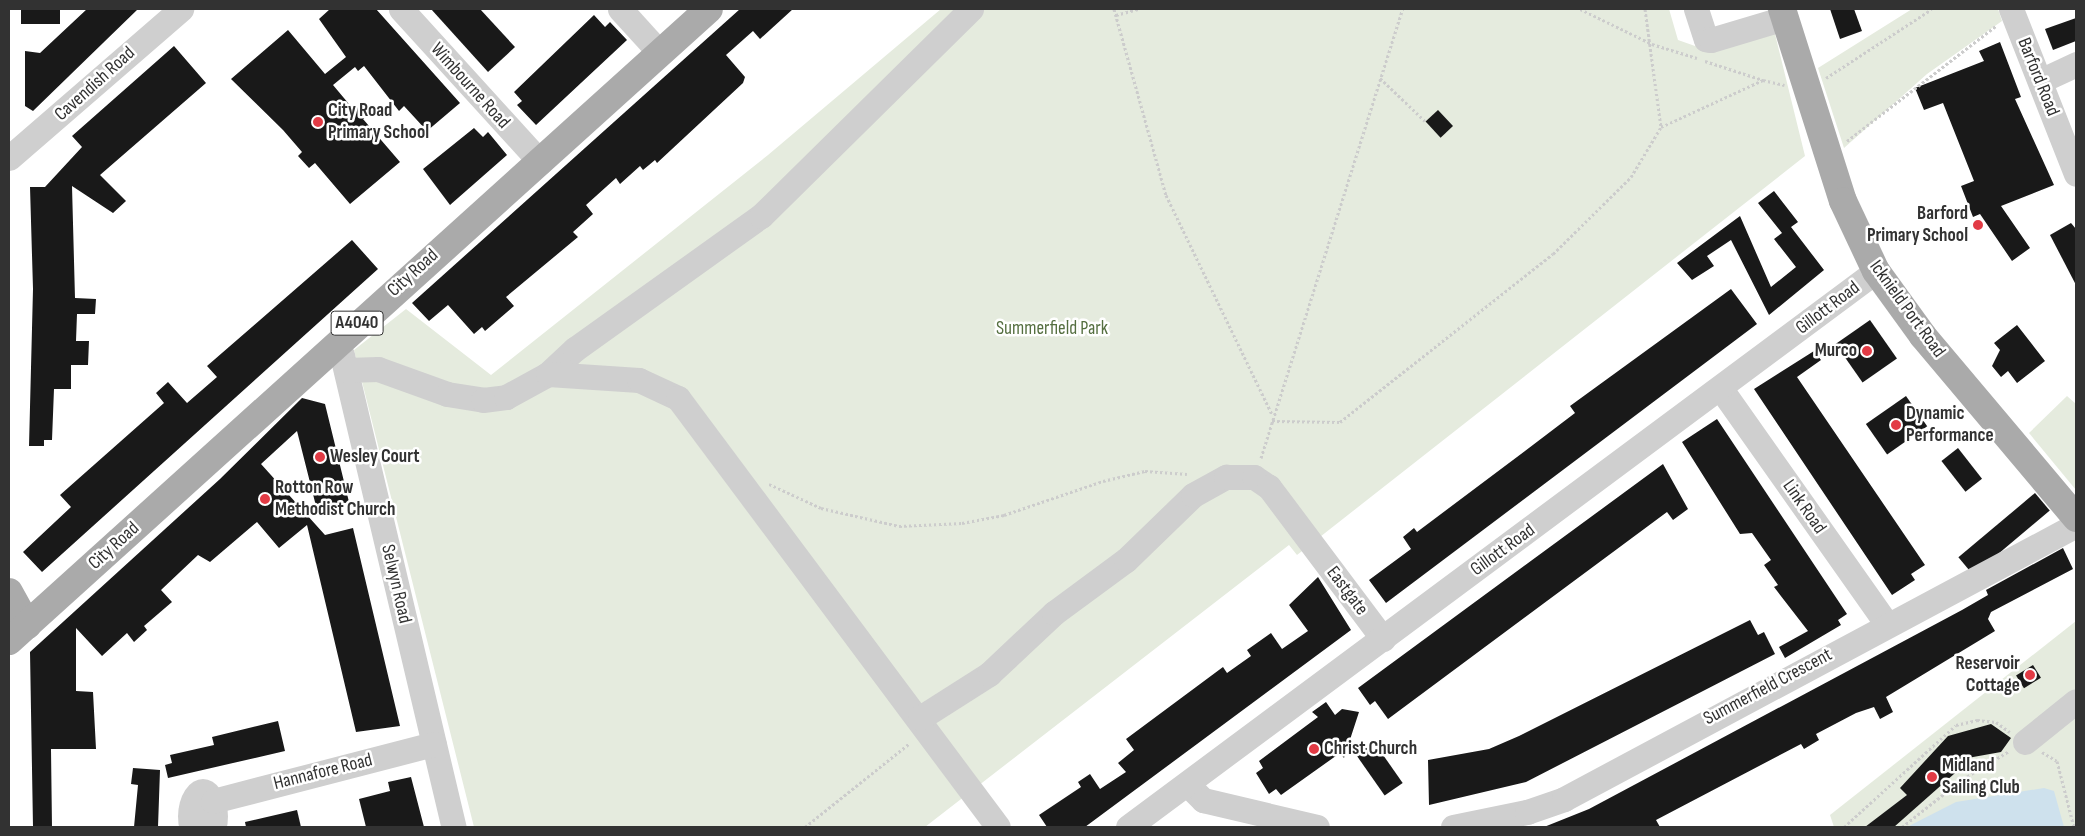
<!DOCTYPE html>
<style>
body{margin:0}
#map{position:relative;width:2085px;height:836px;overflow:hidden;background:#fff;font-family:"Sofia Sans Condensed",sans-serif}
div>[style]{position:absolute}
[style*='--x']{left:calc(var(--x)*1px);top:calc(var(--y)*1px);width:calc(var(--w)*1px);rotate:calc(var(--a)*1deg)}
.green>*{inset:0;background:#e5ebde}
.water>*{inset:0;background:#cee1ed}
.building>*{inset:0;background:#191919;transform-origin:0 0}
.path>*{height:3px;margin-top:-1.5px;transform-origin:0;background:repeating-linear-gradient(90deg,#ccc 0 2.5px,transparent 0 5px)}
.minor>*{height:25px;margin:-12.5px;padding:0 12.5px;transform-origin:12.5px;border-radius:12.5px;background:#cfcfcf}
.minor>.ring{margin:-12.5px;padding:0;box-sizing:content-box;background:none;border:25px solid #cfcfcf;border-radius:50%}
.major>*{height:28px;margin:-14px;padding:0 14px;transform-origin:14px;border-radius:14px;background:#aaa}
.dots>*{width:14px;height:14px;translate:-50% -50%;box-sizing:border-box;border:2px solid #fff;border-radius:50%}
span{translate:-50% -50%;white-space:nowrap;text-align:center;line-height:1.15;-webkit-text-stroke:5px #fff;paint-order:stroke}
.shield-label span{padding:1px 4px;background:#fff;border:1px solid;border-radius:4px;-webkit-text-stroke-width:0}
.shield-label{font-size:18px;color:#323232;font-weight:700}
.street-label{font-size:19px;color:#323232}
.poi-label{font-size:19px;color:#323232;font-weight:700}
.left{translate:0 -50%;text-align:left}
.right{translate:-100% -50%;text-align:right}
.park-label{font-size:19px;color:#546e3f}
.frame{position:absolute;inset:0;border:10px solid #323232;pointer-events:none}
</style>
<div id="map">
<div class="green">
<i style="clip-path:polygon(941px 9px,1669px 9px,1678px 40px,1695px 46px,1774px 30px,1805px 156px,1297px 555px,1289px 545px,925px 827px,474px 827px,354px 350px,406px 309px,491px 375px,768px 155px)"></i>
<i style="clip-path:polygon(1912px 9px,1998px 9px,2002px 21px,1927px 74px,1844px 148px,1818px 68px)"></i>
<i style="clip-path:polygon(2067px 396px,2076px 404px,2076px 490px,2029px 433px)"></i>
<i style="clip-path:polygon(2076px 621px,2076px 827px,1834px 827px,1830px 815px)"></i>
</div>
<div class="water">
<i style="clip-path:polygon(2044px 788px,2054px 791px,2064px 827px,1907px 827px,1956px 802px)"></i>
</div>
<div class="building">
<i style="left:21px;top:9px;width:39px;height:15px"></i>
<i style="clip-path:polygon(87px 9px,138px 9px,33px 111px,25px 106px,25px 51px,40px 53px)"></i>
<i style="clip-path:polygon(330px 9px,376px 9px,460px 103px,427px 131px,404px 106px,399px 111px,364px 66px,358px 71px,355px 67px,333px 85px,354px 110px,362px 103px,371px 113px,363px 119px,400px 162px,350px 204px,315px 163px,309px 168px,298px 156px,302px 152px,283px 130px,231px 79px,288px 30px,325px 74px,346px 57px,319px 19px)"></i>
<i style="clip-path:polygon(431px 9px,480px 9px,515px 47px,488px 72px)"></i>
<i style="clip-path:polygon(740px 9px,793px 9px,760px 39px,753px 31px,726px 55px,745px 77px,743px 83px,657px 163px,655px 160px,643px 170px,640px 166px,620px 184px,616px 178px,586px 205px,593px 214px,573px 232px,578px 237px,506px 297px,514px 306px,485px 331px,482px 327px,474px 334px,448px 305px,429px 321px,412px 303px)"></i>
<i style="clip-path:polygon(1830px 9px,1854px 9px,1862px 31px,1840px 39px)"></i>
<i style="clip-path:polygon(594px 15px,605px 27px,610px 22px,627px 40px,536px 125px,517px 105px,522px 101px,514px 92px)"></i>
<i style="clip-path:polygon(2076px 18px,2076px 41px,2053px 50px,2045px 29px)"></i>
<i style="clip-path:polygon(2000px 42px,2021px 97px,2015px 99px,2054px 185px,2001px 206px,2030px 248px,2012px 261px,1980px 214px,1973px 217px,1961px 186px,1974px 181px,1943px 103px,1924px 110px,1915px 88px,1984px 61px,1979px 51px)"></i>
<i style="clip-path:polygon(174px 46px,206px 83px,100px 175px,126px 201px,113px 213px,72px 186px,75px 298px,96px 299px,95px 314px,77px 314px,76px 341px,89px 341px,88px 365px,71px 365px,71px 389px,54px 389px,52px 440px,44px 440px,44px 446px,29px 446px,33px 289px,30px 187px,45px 187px,82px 147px,72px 136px)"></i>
<i style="left:1438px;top:110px;width:22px;height:17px;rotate:47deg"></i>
<i style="clip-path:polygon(474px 128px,483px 137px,488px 132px,507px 155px,450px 205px,423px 169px)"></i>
<i style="clip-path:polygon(1774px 191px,1798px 222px,1791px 227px,1824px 270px,1769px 315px,1731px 240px,1707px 256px,1714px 266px,1692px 280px,1677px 263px,1740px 216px,1771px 287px,1796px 267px,1774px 239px,1782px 233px,1758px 203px)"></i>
<i style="clip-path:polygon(2071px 223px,2076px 229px,2076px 285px,2050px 235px)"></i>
<i style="clip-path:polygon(352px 240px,378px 269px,42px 572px,23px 552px,71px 507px,60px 495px,164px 403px,156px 393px,168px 382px,187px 403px,217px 377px,207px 366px)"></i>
<i style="clip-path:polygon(1731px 289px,1757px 324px,1386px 603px,1369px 580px,1411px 549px,1403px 537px,1414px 528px,1417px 532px,1513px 460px,1575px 413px,1570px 406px)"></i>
<i style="left:1870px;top:320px;width:47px;height:42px;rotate:55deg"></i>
<i style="clip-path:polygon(2017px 325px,2045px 361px,2017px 383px,2008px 371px,2001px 377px,1992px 366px,2000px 350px,1994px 343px)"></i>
<i style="clip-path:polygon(1814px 351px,1821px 360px,1797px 377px,1925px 565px,1911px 574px,1915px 580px,1892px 595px,1754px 389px)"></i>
<i style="left:1906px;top:396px;width:37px;height:49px;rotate:55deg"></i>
<i style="clip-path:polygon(302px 398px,325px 404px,349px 502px,317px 510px,297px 431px,261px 464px,325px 535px,353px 528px,400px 726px,356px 732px,307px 525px,279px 548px,257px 522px,210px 562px,198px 555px,161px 590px,172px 602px,144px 626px,147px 630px,134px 642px,127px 633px,102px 656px,76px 628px,76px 691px,93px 692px,96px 749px,51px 749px,52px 827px,33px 827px,30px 652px,220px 479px)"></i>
<i style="clip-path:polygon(1717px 419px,1847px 614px,1838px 620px,1841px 625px,1785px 658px,1779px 647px,1808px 631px,1774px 587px,1778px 585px,1764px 565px,1771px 560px,1752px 533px,1740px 534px,1682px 442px)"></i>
<i style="left:1958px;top:448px;width:39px;height:21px;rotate:52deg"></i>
<i style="clip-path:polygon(1663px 464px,1688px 509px,1673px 520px,1667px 512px,1388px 719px,1375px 701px,1370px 705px,1358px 688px)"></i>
<i style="left:2035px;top:493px;width:23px;height:100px;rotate:50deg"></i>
<i style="clip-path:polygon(2063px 548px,2073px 569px,1991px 612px,1988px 619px,1995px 631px,1886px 697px,1893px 712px,1880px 719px,1874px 707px,1856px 713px,1816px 734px,1819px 740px,1804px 749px,1801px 744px,1656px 820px,1660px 827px,1544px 827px,1589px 809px,1962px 610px,1988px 595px,1986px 590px)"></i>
<i style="clip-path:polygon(1318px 577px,1351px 630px,1085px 827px,1047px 827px,1039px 815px,1081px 787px,1078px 782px,1090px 774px,1100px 789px,1126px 772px,1118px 763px,1134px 750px,1126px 739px,1223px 667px,1227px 673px,1251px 656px,1247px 650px,1271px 633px,1282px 649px,1308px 631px,1289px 605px)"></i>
<i style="clip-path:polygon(1750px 620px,1758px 635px,1764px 632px,1775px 654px,1526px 782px,1429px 805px,1428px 760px,1489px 749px,1519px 736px)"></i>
<i style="left:2033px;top:665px;width:15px;height:20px;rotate:58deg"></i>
<i style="clip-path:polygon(1326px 702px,1335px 715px,1342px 709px,1359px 712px,1344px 758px,1340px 753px,1281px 795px,1276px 789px,1269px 794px,1256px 773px,1263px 768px,1259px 761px,1318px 717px,1312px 712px)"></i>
<i style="clip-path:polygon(278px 721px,285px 751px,168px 778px,165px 765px,172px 763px,170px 755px,214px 745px,212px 737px)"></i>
<i style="clip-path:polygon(1991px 724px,2011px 738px,2001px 752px,1962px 759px,1963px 766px,1894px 827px,1865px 827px,1907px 795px,1900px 788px,1948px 736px)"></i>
<i style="left:1374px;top:742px;width:50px;height:22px;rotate:55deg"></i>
<i style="clip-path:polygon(133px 768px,160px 770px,158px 827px,134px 827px,138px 785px,131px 784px)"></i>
<i style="clip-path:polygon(411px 777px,424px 827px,366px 827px,359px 799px,390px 791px,388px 782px)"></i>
<i style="clip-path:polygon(297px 810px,301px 827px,246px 827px,245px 822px)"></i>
</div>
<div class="path">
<i style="--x:1114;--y:9;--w:193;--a:74.4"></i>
<i style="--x:1166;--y:195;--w:243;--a:64.2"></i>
<i style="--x:1580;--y:9;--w:80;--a:25.9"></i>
<i style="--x:1652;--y:44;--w:47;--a:17.3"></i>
<i style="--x:1645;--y:9;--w:119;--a:82.3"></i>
<i style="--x:1116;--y:15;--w:23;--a:-15"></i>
<i style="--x:1705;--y:61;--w:61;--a:18.1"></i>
<i style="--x:1380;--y:78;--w:62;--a:43.7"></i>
<i style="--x:1826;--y:78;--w:126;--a:-33.1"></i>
<i style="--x:1847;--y:141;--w:188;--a:-37.7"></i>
<i style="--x:1272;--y:421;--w:68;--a:0.8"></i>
<i style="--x:1340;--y:422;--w:271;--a:-38.3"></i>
<i style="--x:1553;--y:254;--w:110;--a:-44.6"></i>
<i style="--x:1631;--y:177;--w:58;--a:-59"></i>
<i style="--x:1661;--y:127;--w:112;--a:-24.7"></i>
<i style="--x:1763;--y:80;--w:22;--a:13"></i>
<i style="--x:1261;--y:458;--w:471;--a:-72.5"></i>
<i style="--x:769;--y:484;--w:57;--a:24.8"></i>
<i style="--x:821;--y:508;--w:80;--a:13"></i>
<i style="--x:899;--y:526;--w:63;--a:-2.7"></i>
<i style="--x:962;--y:523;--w:43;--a:-10.8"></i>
<i style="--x:1004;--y:515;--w:105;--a:-19"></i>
<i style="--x:1103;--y:481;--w:43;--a:-13.4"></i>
<i style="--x:1145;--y:471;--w:42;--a:4.1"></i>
<i style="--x:2042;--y:752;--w:17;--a:31"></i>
<i style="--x:2057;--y:761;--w:68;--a:75.6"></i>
<i style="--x:805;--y:827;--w:134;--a:-38.7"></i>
<i style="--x:1844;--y:827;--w:151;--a:-42.3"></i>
<i style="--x:1956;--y:725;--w:22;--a:-13"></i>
<i style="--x:1977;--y:720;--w:19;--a:6"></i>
<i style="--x:1996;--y:722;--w:17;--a:36"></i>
<i style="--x:1902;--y:827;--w:78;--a:-38.2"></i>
<i style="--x:1963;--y:779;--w:54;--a:-31.3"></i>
</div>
<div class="minor">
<i style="--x:401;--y:9;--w:207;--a:47.7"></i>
<i style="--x:620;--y:9;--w:59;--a:47.7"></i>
<i style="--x:1696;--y:9;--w:32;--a:72"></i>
<i style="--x:1706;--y:39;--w:5;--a:11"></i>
<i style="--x:1711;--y:40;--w:77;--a:-16.6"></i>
<i style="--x:2011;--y:9;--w:177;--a:68.5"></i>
<i style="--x:2040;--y:81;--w:40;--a:-25"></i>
<i style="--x:9;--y:158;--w:228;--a:-40.9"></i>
<i style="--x:342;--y:355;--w:485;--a:76.7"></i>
<i style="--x:346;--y:370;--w:32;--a:-2"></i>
<i style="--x:378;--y:369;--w:73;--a:19.9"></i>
<i style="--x:447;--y:394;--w:36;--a:9"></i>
<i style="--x:483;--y:400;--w:23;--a:-7"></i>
<i style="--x:506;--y:397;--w:48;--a:-28.7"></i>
<i style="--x:548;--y:374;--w:37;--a:-43"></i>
<i style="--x:575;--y:349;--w:229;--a:-35.6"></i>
<i style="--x:761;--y:216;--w:295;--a:-44.6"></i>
<i style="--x:548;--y:374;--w:91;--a:3.8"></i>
<i style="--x:639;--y:380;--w:43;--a:24.8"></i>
<i style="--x:678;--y:398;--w:535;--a:53.28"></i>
<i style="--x:1721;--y:389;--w:288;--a:54.8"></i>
<i style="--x:920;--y:718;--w:82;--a:-32.5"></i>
<i style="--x:989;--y:674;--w:89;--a:-43.2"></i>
<i style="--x:1054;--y:613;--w:89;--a:-36.4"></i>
<i style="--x:1126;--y:560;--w:93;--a:-44.1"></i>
<i style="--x:1193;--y:495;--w:38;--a:-29"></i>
<i style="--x:1226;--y:477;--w:28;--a:0"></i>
<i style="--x:1254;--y:477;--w:18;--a:34"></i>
<i style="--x:1269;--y:487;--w:190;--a:53.1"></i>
<i style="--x:2025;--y:742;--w:65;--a:-38.8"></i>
<i style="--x:1187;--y:784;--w:23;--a:45"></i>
<i style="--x:1203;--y:800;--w:117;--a:13.3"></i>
<i class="ring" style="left:190px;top:791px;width:-3px;height:-3px"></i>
<i style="--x:213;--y:801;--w:228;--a:-14.5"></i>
<i style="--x:1128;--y:827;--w:932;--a:-36.62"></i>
<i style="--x:1453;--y:827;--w:76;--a:-11.5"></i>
<i style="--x:1527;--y:812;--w:39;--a:-19"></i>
<i style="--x:1564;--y:799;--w:581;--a:-28.15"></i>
</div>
<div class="major">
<i style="--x:1782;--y:9;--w:201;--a:72.4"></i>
<i style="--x:1843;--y:201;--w:77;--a:64.8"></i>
<i style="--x:1876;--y:271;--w:80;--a:54.1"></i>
<i style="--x:1923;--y:336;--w:238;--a:49.9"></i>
<i style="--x:9;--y:592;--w:38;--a:61"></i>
<i style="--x:9;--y:641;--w:943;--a:-42.08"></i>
</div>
<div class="dots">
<i style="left:318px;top:122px;background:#e23b45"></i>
<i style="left:1978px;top:225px;background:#e23b45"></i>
<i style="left:1867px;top:351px;background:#e23b45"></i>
<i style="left:1896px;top:425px;background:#e23b45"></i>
<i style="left:320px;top:457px;background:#e23b45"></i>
<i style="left:265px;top:499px;background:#e23b45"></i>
<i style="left:2030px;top:675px;background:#e23b45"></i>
<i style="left:1314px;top:749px;background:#e23b45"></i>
<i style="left:1932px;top:777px;background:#e23b45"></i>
</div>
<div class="shield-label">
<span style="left:357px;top:323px">A4040</span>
</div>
<div class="street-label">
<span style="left:2038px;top:77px;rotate:68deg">Barford Road</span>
<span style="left:95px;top:84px;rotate:-42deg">Cavendish Road</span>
<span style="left:470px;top:86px;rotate:48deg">Wimbourne Road</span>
<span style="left:413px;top:273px;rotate:-42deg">City Road</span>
<span style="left:1828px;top:308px;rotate:-37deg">Gillott Road</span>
<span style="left:1907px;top:309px;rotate:54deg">Icknield Port Road</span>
<span style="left:1804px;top:507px;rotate:55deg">Link Road</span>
<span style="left:114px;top:546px;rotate:-42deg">City Road</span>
<span style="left:1503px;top:550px;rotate:-36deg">Gillott Road</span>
<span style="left:396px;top:584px;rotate:77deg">Selwyn Road</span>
<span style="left:1347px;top:591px;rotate:53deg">Eastgate</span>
<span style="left:1768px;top:687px;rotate:-28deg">Summerfield Crescent</span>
<span style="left:323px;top:772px;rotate:-14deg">Hannafore Road</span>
</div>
<div class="poi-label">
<span class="left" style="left:328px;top:122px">City Road<br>Primary School</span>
<span class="right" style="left:1968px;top:225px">Barford<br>Primary School</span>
<span class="right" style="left:1857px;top:351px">Murco</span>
<span class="left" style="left:1906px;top:425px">Dynamic<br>Performance</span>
<span class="left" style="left:330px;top:457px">Wesley Court</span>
<span class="left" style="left:275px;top:499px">Rotton Row<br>Methodist Church</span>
<span class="right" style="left:2020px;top:675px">Reservoir<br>Cottage</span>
<span class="left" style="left:1324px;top:749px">Christ Church</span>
<span class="left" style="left:1942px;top:777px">Midland<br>Sailing Club</span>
</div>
<div class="park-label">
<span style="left:1052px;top:329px">Summerfield Park</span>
</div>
<div class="frame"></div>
</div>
